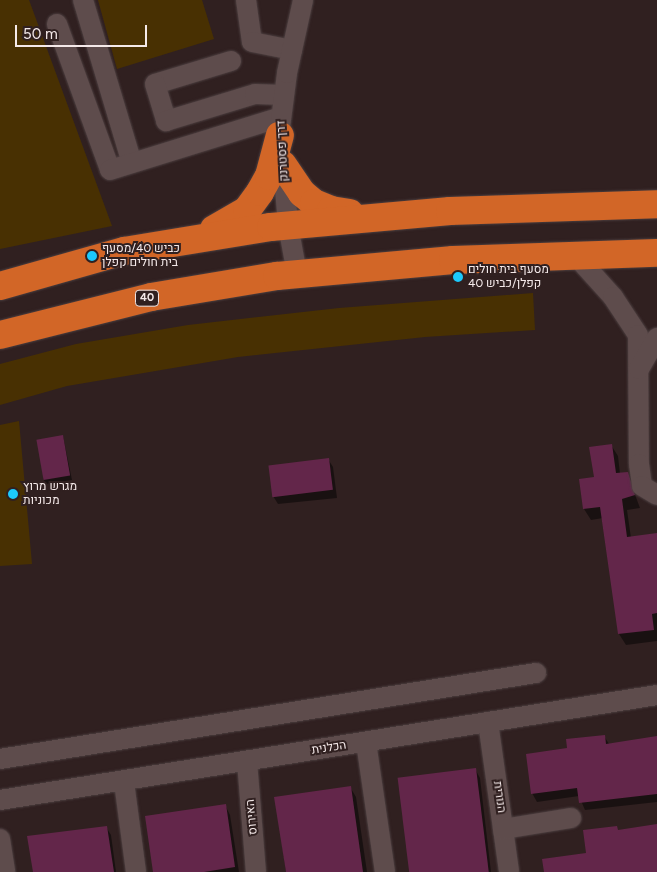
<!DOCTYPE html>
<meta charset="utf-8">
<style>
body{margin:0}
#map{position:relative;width:657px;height:872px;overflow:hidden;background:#302020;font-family:Figtree,Heebo,sans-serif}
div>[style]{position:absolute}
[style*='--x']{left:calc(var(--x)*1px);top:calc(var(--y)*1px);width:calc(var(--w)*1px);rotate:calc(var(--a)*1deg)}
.green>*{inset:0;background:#483002}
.shadow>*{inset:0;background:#0007}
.building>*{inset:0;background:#63264a;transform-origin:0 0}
.roads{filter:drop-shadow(0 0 1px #4c3f40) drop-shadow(0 0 1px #4c3f40)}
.minor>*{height:20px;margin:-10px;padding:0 10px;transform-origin:10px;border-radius:10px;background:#5e4c4c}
.highway>*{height:28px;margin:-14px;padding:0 14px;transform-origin:14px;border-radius:14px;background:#d26627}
.dots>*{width:14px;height:14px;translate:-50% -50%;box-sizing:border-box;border:2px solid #302020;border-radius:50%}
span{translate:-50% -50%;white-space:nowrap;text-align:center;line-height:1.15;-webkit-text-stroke:4px #302020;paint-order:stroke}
.shield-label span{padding:1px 4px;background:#302020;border:1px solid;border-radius:4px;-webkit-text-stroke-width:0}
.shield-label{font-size:11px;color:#f4e9e9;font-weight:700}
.street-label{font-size:12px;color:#f4e9e9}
.poi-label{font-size:12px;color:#f4e9e9}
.left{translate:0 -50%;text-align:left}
.scale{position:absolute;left:15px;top:25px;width:132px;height:22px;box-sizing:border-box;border:2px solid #f4e9e9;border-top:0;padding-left:6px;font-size:15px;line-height:18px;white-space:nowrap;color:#f4e9e9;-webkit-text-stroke:4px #302020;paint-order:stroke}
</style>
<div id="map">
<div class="green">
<i style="clip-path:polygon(0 0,29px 0,112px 226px,0 249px)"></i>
<i style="clip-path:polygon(98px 0,202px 0,214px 39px,117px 69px)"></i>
<i style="clip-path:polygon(533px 293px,535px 330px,425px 337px,238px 357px,67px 386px,0 405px,0 364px,76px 344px,188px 325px,339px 308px)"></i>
<i style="clip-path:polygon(19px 421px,32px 564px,0 566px,0 425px)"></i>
</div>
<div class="shadow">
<i style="clip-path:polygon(63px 436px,72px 480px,46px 484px,43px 479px)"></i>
<i style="clip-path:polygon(611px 445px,618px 456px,620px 474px,627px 473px,640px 508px,627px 510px,631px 538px,657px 534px,657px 641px,626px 645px,619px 634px,603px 518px,591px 520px,584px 509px)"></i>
<i style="clip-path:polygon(328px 459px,333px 467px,337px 498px,278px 504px,273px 496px)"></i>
<i style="clip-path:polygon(604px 736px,609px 744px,657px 738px,657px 802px,585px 810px,579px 796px,537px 802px,532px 793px,569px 749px)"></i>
<i style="clip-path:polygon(475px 769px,480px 778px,491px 872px,412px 872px)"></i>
<i style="clip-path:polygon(350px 787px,356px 797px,367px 872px,286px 872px,276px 798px)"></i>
<i style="clip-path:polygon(225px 805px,230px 815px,239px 872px,153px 872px)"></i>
<i style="clip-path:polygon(106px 827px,111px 835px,116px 872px,34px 872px)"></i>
</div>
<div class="building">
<i style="left:63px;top:435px;width:41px;height:27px;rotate:80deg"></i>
<i style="clip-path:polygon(612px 444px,616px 473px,628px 472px,635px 495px,622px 499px,627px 537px,657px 533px,657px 613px,652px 614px,654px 630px,618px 634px,600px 507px,583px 509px,579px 479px,594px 477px,589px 447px)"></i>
<i style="left:329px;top:458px;width:32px;height:61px;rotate:83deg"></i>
<i style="clip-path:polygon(605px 735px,606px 744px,657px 736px,657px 794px,579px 803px,577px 788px,531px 794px,526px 754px,567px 748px,566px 739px)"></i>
<i style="left:476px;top:768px;width:105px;height:79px;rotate:83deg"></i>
<i style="clip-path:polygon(351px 786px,363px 872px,286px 872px,274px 797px)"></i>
<i style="clip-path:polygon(226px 804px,235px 867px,204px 872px,153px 872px,145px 816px)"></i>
<i style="clip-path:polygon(657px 824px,657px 872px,544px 872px,542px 859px,586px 853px,583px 830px,617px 826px,618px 830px)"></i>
<i style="clip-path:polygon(107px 826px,114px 872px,33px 872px,27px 836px)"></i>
</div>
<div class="roads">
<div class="minor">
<i style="--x:83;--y:0;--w:170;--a:73.3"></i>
<i style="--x:246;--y:0;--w:42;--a:81.9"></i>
<i style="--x:252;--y:42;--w:41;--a:11.3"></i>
<i style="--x:57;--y:24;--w:155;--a:70"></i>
<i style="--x:110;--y:170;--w:179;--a:-17.2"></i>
<i style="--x:231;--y:61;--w:79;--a:163.2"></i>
<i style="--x:155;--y:84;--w:39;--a:73"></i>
<i style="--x:166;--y:121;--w:93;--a:-16.9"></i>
<i style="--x:255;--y:94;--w:29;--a:2"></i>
<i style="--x:280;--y:128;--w:55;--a:-82.7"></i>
<i style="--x:287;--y:73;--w:75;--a:-77.6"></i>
<i style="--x:283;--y:165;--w:60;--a:85.2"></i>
<i style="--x:288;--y:225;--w:50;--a:79.6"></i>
<i style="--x:577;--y:257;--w:54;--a:48"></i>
<i style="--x:613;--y:297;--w:45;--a:56.7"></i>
<i style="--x:638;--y:335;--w:129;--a:89.6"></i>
<i style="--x:639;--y:464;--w:22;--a:82"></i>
<i style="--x:642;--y:486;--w:17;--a:31"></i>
<i style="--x:639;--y:369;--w:36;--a:-60"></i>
<i style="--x:488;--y:722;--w:151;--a:82"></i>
<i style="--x:366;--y:742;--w:131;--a:81.7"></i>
<i style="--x:0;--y:759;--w:543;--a:-9.12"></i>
<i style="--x:247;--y:761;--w:111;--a:85.4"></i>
<i style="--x:124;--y:782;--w:91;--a:82.4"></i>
<i style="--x:0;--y:800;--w:665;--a:-9.08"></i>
<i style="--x:503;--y:829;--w:69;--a:-9.2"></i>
<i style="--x:0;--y:839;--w:33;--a:81"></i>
</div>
<div class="highway">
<i style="--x:283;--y:165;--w:34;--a:56"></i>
<i style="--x:302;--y:193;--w:16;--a:40"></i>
<i style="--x:314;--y:203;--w:18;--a:22"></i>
<i style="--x:331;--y:210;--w:19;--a:9"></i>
<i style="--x:214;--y:229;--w:38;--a:-30"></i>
<i style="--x:247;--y:210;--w:22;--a:-54"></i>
<i style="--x:260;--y:192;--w:18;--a:-61"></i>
<i style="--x:269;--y:176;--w:42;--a:-75"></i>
<i style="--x:0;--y:286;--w:129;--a:-15.8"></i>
<i style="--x:124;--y:251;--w:149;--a:-9.3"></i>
<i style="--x:271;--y:227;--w:180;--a:-5.1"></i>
<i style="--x:450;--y:211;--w:207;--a:-1.9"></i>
<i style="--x:0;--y:335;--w:156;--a:-14.1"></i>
<i style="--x:151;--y:297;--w:128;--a:-9.5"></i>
<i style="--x:277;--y:276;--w:177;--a:-5.2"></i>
<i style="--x:453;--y:260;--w:204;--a:-2"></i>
</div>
</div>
<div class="dots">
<i style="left:92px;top:256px;background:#1cc9fc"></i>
<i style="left:458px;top:277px;background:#1cc9fc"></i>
<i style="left:13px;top:494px;background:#1cc9fc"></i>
</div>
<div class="shield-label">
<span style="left:147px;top:298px">40</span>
</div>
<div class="street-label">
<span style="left:283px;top:151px;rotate:-93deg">דרך פסטרנק</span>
<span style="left:329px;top:748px;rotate:-9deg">הכלנית</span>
<span style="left:499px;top:797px;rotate:82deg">הנורית</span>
<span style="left:252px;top:817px;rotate:-95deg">האירוס</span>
</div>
<div class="poi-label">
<span class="left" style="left:102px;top:256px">כביש 40/מסעף<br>בית חולים קפלן</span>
<span class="left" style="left:468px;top:277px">מסעף בית חולים<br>קפלן/כביש 40</span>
<span class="left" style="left:23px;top:494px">מגרש מרוץ<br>מכוניות</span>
</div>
<div class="scale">50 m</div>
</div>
